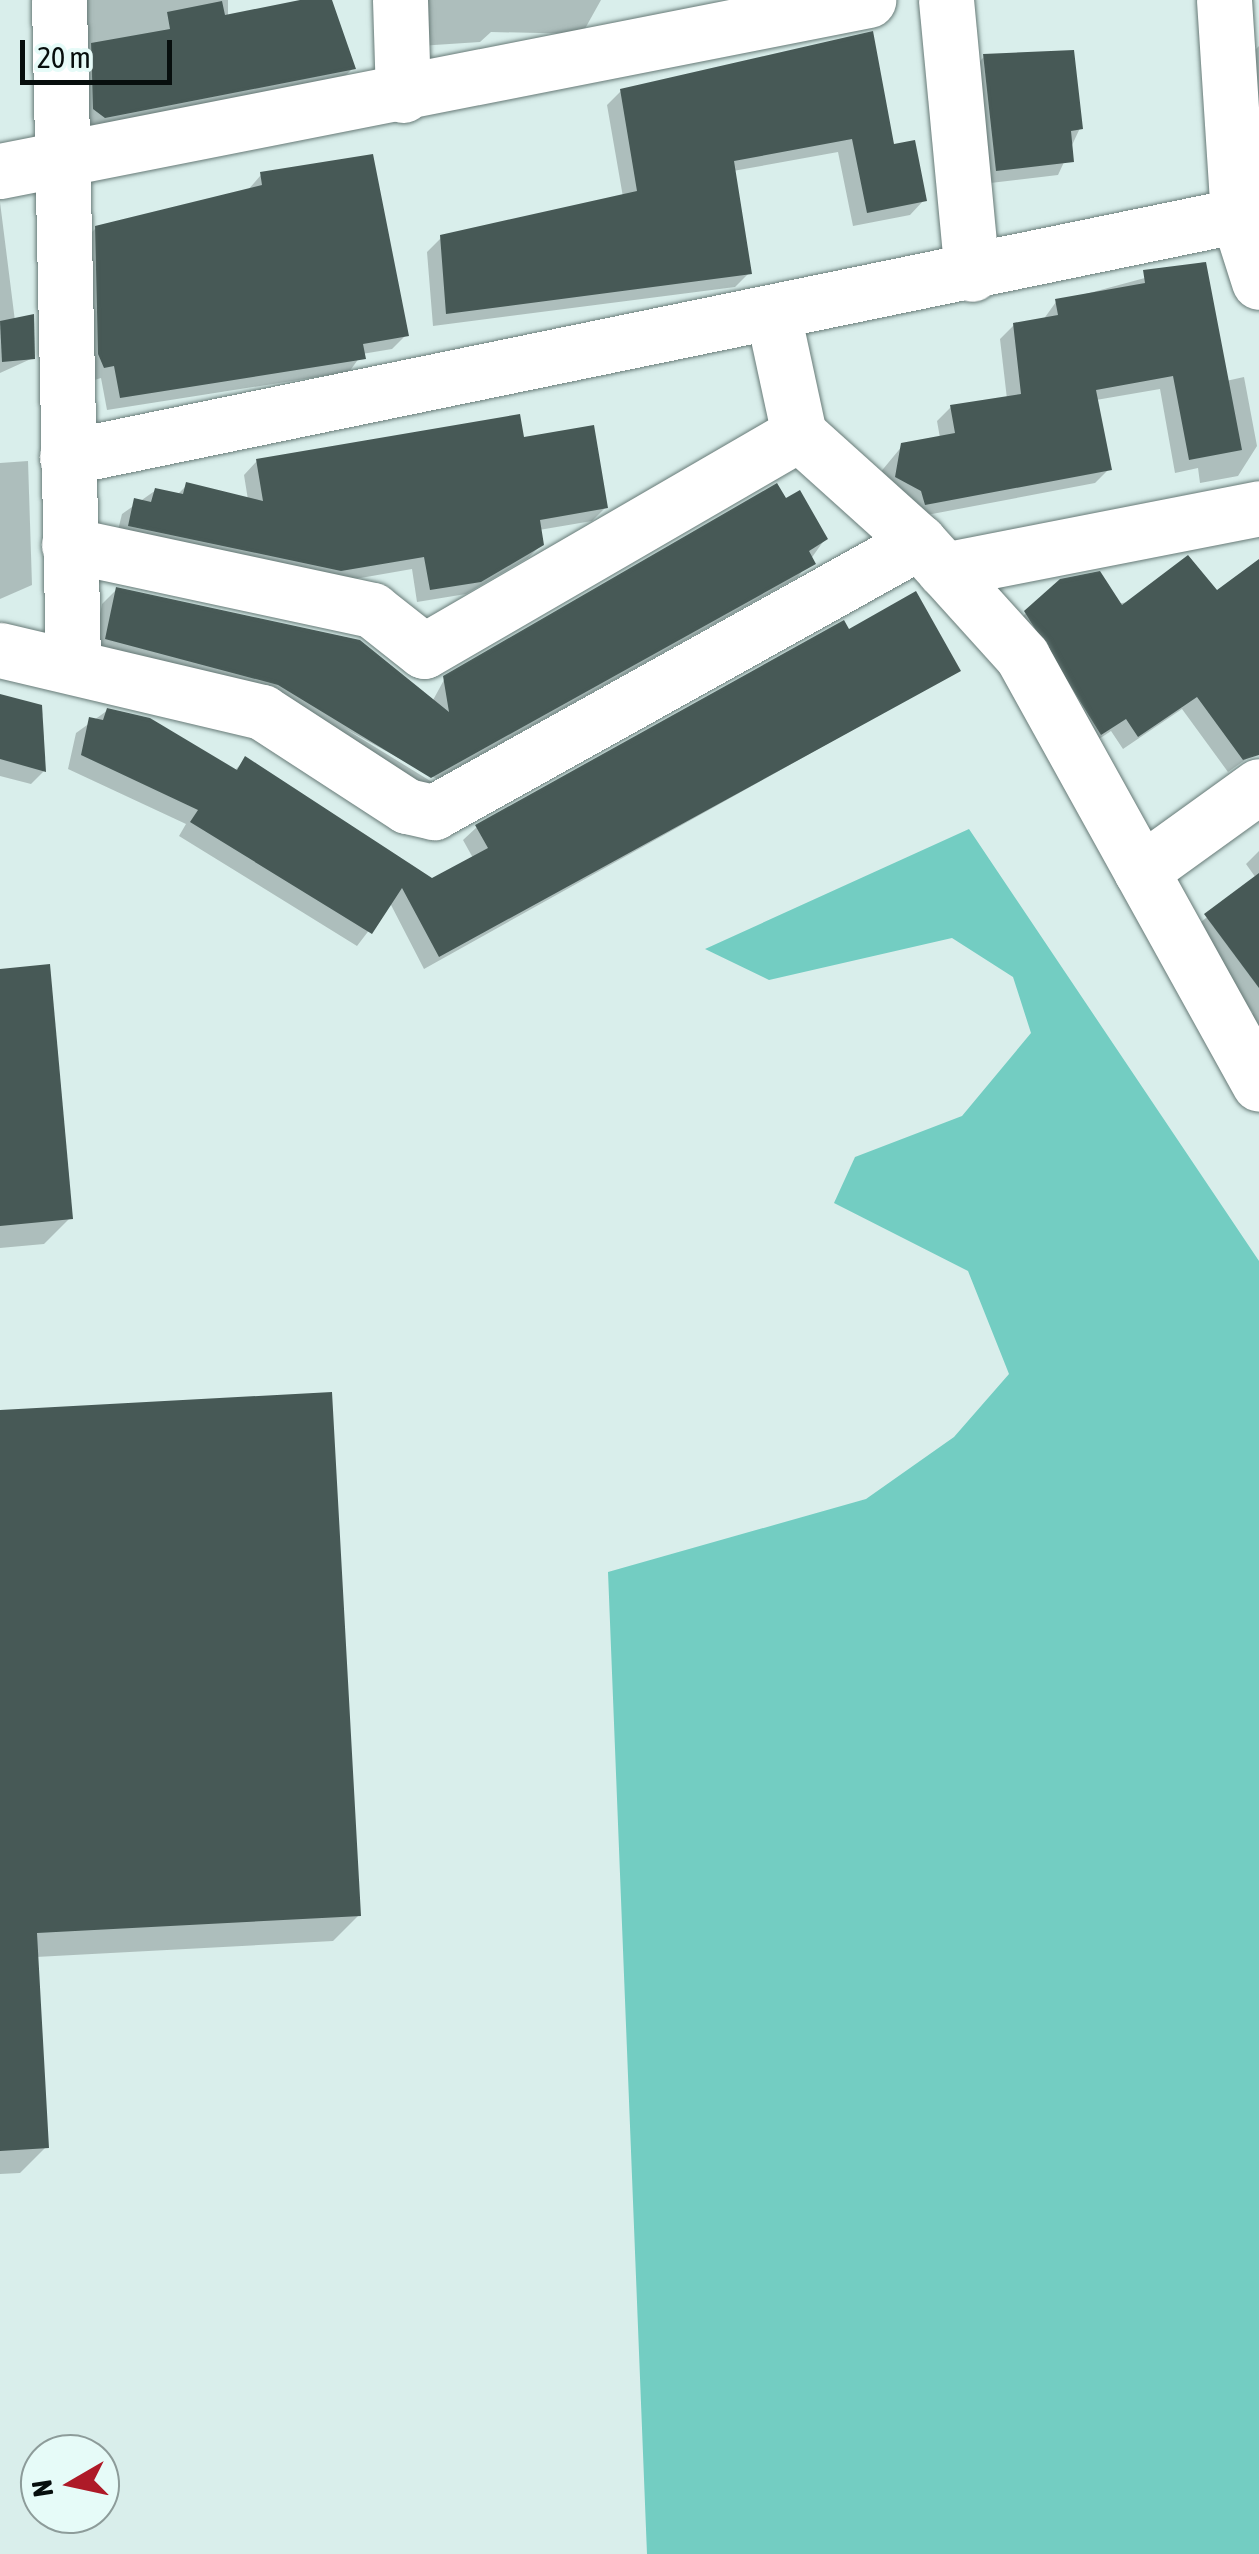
<!DOCTYPE html>
<style>
body{margin:0}
#map{position:relative;width:1259px;height:2554px;overflow:hidden;background:#d9eeeb;font-family:"Asap Condensed",sans-serif}
div>[style]{position:absolute}
[style*='--x']{left:calc(var(--x)*1px);top:calc(var(--y)*1px);width:calc(var(--w)*1px);rotate:calc(var(--a)*1deg)}
.green>*{inset:0;background:#73cdc2}
.shadow>*{inset:0;background:#0003}
.building>*{inset:0;background:#475956}
.roads{filter:drop-shadow(0 0 2px #677a77) drop-shadow(0 0 2px #677a77)}
.street>*{height:55px;margin:-27.5px;padding:0 27.5px;transform-origin:27.5px;border-radius:27.5px;background:#fff}
span{translate:-50% -50%;white-space:nowrap;text-align:center;line-height:1.15;-webkit-text-stroke:10px #e6fbf8;paint-order:stroke}
.north{position:absolute;left:20px;top:2434px;width:100px;height:100px;box-sizing:border-box;background:#e6fbf8;border:2px solid #8d9c9a;border-radius:50%;rotate:261deg;font-size:28px;font-weight:700;line-height:40px;text-align:center;color:#070e0d}
.north::after{content:'';display:block;margin:auto;width:35px;height:45px;background:#ae1a28;clip-path:polygon(50% 0,100% 100%,50% 72%,0 100%)}
.scale{position:absolute;left:20px;top:40px;width:152px;height:45px;box-sizing:border-box;border:5px solid #070e0d;border-top:0;padding-left:12px;font-size:30px;line-height:35px;white-space:nowrap;color:#070e0d;-webkit-text-stroke:8px #e6fbf8;paint-order:stroke}
</style>
<div id="map">
<div class="green">
<i style="clip-path:polygon(969px 829px,1259px 1261px,1259px 2554px,647px 2554px,608px 1572px,866px 1499px,954px 1437px,1009px 1374px,968px 1271px,834px 1203px,855px 1157px,962px 1116px,1031px 1033px,1013px 977px,952px 938px,769px 980px,705px 949px)"></i>
</div>
<div class="shadow">
<i style="clip-path:polygon(73px 0,228px 0,228px 16px,330px 0,353px 68px,339px 82px,90px 131px,79px 123px)"></i>
<i style="clip-path:polygon(411px 0,601px 0,582px 34px,491px 32px,480px 42px,419px 46px)"></i>
<i style="clip-path:polygon(1259px 46px,1259px 131px,1246px 59px)"></i>
<i style="clip-path:polygon(984px 57px,1080px 128px,1058px 175px,982px 184px,970px 71px)"></i>
<i style="clip-path:polygon(621px 91px,892px 147px,924px 200px,910px 215px,853px 226px,838px 152px,733px 171px,749px 273px,735px 287px,433px 326px,427px 252px,442px 237px,623px 197px,607px 105px)"></i>
<i style="clip-path:polygon(261px 175px,406px 335px,392px 349px,362px 354px,349px 372px,107px 410px,101px 378px,91px 381px,82px 242px,96px 228px,247px 191px)"></i>
<i style="clip-path:polygon(0 202px,15px 321px,33px 358px,0 373px)"></i>
<i style="clip-path:polygon(1204px 262px,1226px 381px,1244px 377px,1257px 446px,1238px 476px,1200px 483px,1198px 468px,1175px 473px,1160px 389px,1096px 400px,1109px 469px,1095px 483px,911px 518px,879px 474px,903px 445px,940px 438px,937px 421px,951px 407px,1007px 399px,1000px 339px,1014px 325px,1043px 320px,1056px 302px)"></i>
<i style="clip-path:polygon(522px 440px,606px 507px,592px 521px,539px 530px,542px 544px,528px 558px,466px 594px,417px 602px,412px 569px,326px 584px,116px 538px,122px 514px,156px 490px,177px 495px,187px 485px,248px 500px,244px 475px,257px 461px)"></i>
<i style="clip-path:polygon(28px 461px,32px 585px,0 599px,0 463px)"></i>
<i style="clip-path:polygon(785px 502px,825px 539px,798px 577px,437px 779px,344px 728px,432px 782px,415px 791px,92px 653px,102px 604px,116px 590px,432px 702px,445px 678px)"></i>
<i style="clip-path:polygon(1259px 562px,1259px 750px,1228px 772px,1182px 709px,1123px 749px,1111px 731px,1087px 747px,1012px 627px,1026px 613px,1217px 593px)"></i>
<i style="clip-path:polygon(848px 633px,958px 671px,424px 969px,390px 903px,357px 946px,179px 836px,186px 824px,68px 769px,76px 733px,108px 710px,234px 771px,246px 759px,432px 881px,473px 858px,463px 840px,477px 827px)"></i>
<i style="clip-path:polygon(0 696px,44px 771px,31px 784px,0 776px)"></i>
<i style="clip-path:polygon(1259px 851px,1259px 1049px,1241px 1025px,1253px 1013px,1191px 930px,1256px 878px,1246px 864px)"></i>
<i style="clip-path:polygon(0 971px,70px 1218px,44px 1244px,0 1248px)"></i>
<i style="clip-path:polygon(0 1413px,359px 1915px,333px 1941px,36px 1957px,46px 2147px,20px 2173px,0 2174px)"></i>
</div>
<div class="building">
<i style="clip-path:polygon(300px 0,332px 0,356px 69px,105px 118px,93px 109px,91px 43px,170px 29px,167px 12px,222px 1px,225px 15px)"></i>
<i style="clip-path:polygon(873px 31px,894px 144px,915px 140px,927px 201px,867px 213px,852px 139px,734px 161px,752px 274px,446px 314px,440px 235px,637px 191px,620px 89px)"></i>
<i style="clip-path:polygon(1074px 50px,1083px 129px,1071px 131px,1074px 162px,996px 171px,983px 54px)"></i>
<i style="clip-path:polygon(373px 154px,409px 336px,363px 344px,366px 359px,120px 398px,114px 366px,104px 368px,98px 354px,95px 226px,262px 185px,260px 172px)"></i>
<i style="clip-path:polygon(1206px 262px,1242px 450px,1189px 460px,1173px 376px,1096px 390px,1112px 470px,925px 505px,921px 491px,895px 477px,901px 443px,955px 433px,950px 405px,1021px 394px,1013px 323px,1058px 315px,1055px 299px,1145px 283px,1143px 270px)"></i>
<i style="clip-path:polygon(34px 314px,35px 359px,2px 362px,0 321px)"></i>
<i style="clip-path:polygon(520px 414px,524px 437px,594px 425px,608px 508px,540px 520px,544px 545px,481px 582px,430px 590px,424px 557px,341px 571px,128px 526px,134px 498px,151px 502px,155px 488px,183px 494px,186px 482px,263px 501px,256px 459px)"></i>
<i style="clip-path:polygon(777px 483px,786px 498px,800px 490px,828px 539px,809px 551px,816px 564px,431px 778px,278px 685px,105px 639px,116px 587px,360px 640px,449px 712px,443px 676px)"></i>
<i style="clip-path:polygon(1188px 555px,1217px 590px,1259px 559px,1259px 755px,1243px 760px,1197px 697px,1138px 737px,1126px 719px,1101px 735px,1024px 611px,1060px 579px,1100px 571px,1122px 605px)"></i>
<i style="clip-path:polygon(916px 591px,961px 671px,439px 957px,402px 888px,372px 934px,190px 822px,198px 810px,81px 755px,89px 717px,103px 720px,107px 708px,150px 718px,237px 770px,245px 756px,432px 878px,488px 848px,475px 825px,844px 620px,849px 629px)"></i>
<i style="clip-path:polygon(0 694px,42px 705px,46px 772px,0 759px)"></i>
<i style="clip-path:polygon(1259px 873px,1259px 988px,1204px 914px)"></i>
<i style="clip-path:polygon(50px 964px,73px 1219px,0 1226px,0 969px)"></i>
<i style="clip-path:polygon(332px 1392px,361px 1916px,37px 1933px,49px 2148px,0 2151px,0 1410px)"></i>
</div>
<div class="roads">
<div class="street">
<i style="--x:59;--y:0;--w:664;--a:88.79"></i>
<i style="--x:400;--y:0;--w:95;--a:88.2"></i>
<i style="--x:946;--y:0;--w:275;--a:84.6"></i>
<i style="--x:1224;--y:0;--w:216;--a:86.3"></i>
<i style="--x:1238;--y:216;--w:69;--a:72.3"></i>
<i style="--x:0;--y:171;--w:885;--a:-11.14"></i>
<i style="--x:773;--y:314;--w:123;--a:77.8"></i>
<i style="--x:799;--y:434;--w:161;--a:42"></i>
<i style="--x:919;--y:542;--w:154;--a:47.9"></i>
<i style="--x:1022;--y:656;--w:489;--a:61"></i>
<i style="--x:67;--y:457;--w:1217;--a:-11.66"></i>
<i style="--x:69;--y:545;--w:310;--a:12.1"></i>
<i style="--x:372;--y:610;--w:66;--a:38.3"></i>
<i style="--x:424;--y:651;--w:433;--a:-30.1"></i>
<i style="--x:944;--y:570;--w:321;--a:-11.1"></i>
<i style="--x:0;--y:650;--w:269;--a:13.3"></i>
<i style="--x:262;--y:712;--w:173;--a:33"></i>
<i style="--x:407;--y:806;--w:28;--a:13"></i>
<i style="--x:434;--y:812;--w:555;--a:-29.1"></i>
<i style="--x:1141;--y:871;--w:145;--a:-35.8"></i>
</div>
</div>
<div class="north">N</div>
<div class="scale">20 m</div>
</div>
